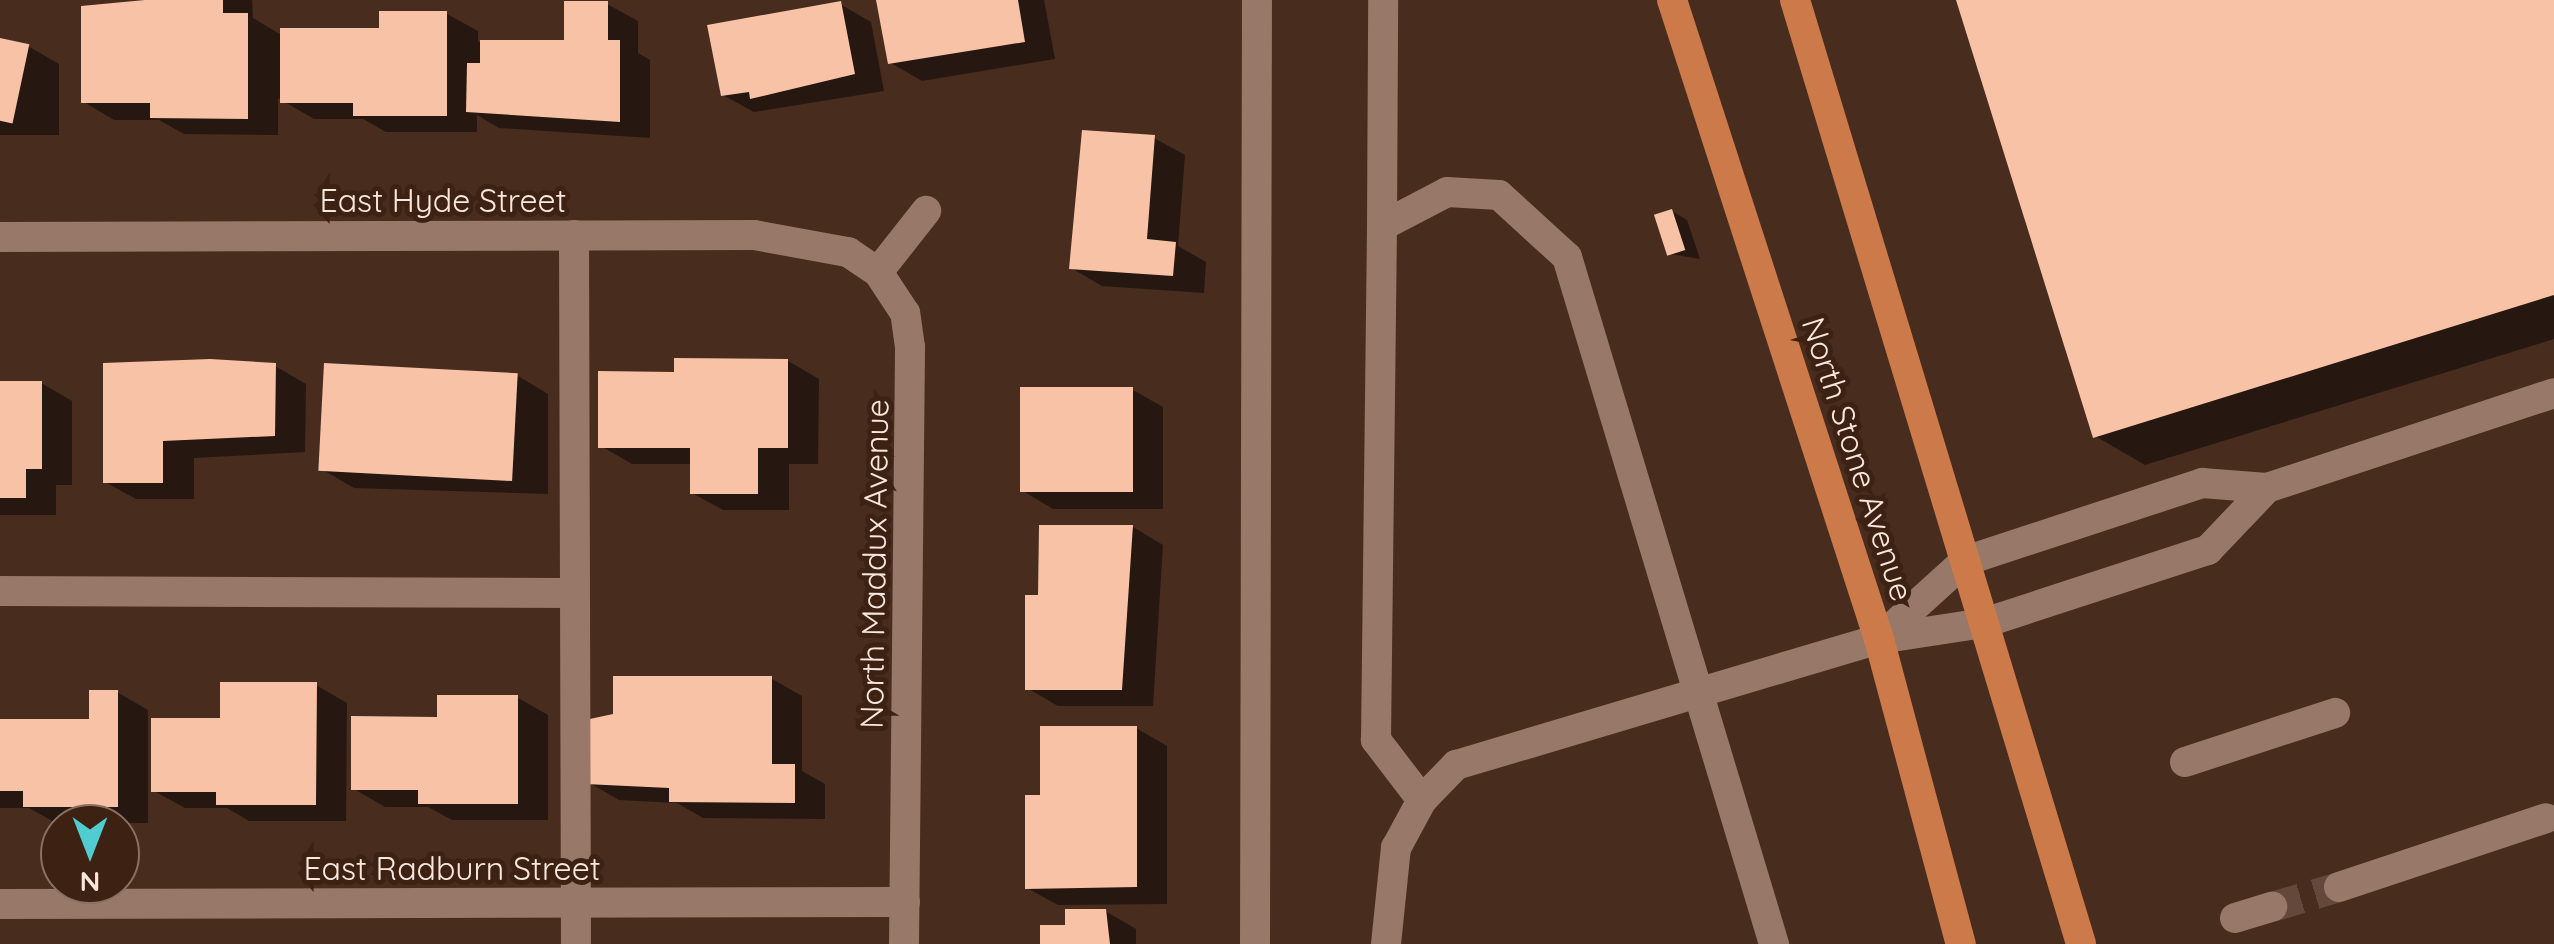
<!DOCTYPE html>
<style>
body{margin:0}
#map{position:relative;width:2554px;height:944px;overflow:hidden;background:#482c1e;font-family:Quicksand,sans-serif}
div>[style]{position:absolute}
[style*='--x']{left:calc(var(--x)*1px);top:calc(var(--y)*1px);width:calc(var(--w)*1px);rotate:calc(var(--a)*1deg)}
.shadow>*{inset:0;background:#0007}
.building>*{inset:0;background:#f8c2a6;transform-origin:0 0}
.minor-tunnel>*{height:30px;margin-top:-15px;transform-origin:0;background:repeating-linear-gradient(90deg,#63483b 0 30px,transparent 0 45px)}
.minor>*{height:30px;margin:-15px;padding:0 15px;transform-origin:15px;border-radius:15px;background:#987868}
.major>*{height:30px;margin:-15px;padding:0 15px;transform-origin:15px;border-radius:15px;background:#cc7a49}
span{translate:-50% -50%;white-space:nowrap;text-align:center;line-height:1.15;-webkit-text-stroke:10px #3d2214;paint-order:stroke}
.street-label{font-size:32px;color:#f9e7dd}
.north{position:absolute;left:40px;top:804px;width:100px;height:100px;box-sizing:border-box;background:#3d2214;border:2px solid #887164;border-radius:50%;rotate:180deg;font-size:28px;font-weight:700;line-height:40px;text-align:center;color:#f9e7dd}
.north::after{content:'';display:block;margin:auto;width:35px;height:45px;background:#51ccd1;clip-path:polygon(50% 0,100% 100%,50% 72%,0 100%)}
</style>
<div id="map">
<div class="shadow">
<i style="clip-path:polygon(148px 0,252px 0,253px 18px,283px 36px,381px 31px,447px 14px,478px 31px,478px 42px,566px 42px,607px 4px,638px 21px,638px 53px,650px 60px,650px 138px,499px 128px,477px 115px,477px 132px,386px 132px,363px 119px,314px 119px,278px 98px,278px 135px,184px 134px,159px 120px,114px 120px,84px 102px)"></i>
<i style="clip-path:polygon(879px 0,1044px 0,1055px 59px,922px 81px,891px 63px)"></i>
<i style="clip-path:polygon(1958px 0,2554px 0,2554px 339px,2145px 465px,2095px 436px)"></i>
<i style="clip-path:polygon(840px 4px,871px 22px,884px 91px,754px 112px,723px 95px)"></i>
<i style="clip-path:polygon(0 46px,28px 46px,59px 64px,59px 135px,0 135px)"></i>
<i style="clip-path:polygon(1154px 138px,1185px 155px,1178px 246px,1206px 262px,1204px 293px,1102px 286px,1071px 268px)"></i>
<i style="clip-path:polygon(1672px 211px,1687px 220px,1700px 259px,1670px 254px)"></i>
<i style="clip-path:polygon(788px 361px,819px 379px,818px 464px,789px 464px,789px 510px,723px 510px,692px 493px,692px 464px,632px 464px,601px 446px,676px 374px)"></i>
<i style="clip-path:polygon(105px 365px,275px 366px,306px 384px,305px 452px,194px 458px,194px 499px,136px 499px,105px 482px)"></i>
<i style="clip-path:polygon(518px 376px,548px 394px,548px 494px,354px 488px,323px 470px)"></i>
<i style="clip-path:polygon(0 383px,41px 383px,72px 401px,72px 485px,56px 485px,56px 515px,0 515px)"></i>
<i style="clip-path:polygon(1133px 390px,1163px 407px,1163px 509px,1053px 509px,1023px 491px)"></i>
<i style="clip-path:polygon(1133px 527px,1163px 545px,1153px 706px,1058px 706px,1027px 688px,1040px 597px)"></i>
<i style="clip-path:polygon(772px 679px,802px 696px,802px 771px,825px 784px,825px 819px,703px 818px,677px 803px,619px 800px,588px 782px)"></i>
<i style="clip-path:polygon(316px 685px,347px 703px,346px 821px,249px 821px,227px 808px,185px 808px,154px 791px,223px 720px)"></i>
<i style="clip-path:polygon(117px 692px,148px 710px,148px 823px,56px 823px,29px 808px,0 808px,0 721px,91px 721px)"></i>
<i style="clip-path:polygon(518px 698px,548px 715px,548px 820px,452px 820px,428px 807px,385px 807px,354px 789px,439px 719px)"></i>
<i style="clip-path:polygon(1136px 728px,1167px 746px,1167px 904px,1058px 905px,1027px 888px,1043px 797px)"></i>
<i style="clip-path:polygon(1105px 911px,1136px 929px,1136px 944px,1042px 944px)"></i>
</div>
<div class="building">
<i style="clip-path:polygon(145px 0,223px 0,223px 13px,248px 13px,248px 119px,150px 118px,150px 103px,81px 103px,81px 6px)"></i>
<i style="clip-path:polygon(876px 0,1018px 0,1025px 42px,888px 64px)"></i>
<i style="clip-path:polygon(1956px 0,2554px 0,2554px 295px,2093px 438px)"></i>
<i style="clip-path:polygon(564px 1px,608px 1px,608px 40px,620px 40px,620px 122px,466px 112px,467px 63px,480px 63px,480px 40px,564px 40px)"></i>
<i style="clip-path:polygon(841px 1px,855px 74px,750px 99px,749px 92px,721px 96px,707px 25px)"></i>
<i style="clip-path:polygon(379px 11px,447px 11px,447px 116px,353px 116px,353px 103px,280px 103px,280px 28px,379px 28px)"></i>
<i style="left:0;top:38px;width:30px;height:81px;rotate:12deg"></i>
<i style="clip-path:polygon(1082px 130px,1155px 135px,1147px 239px,1176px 242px,1173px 276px,1069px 269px)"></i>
<i style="left:1672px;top:209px;width:43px;height:19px;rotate:72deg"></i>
<i style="clip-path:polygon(674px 358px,788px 359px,788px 448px,758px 448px,758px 494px,690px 494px,690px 448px,598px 448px,598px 371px,674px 372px)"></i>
<i style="clip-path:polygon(210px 359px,276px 363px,275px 436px,163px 441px,163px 483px,103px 483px,103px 363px)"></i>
<i style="left:324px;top:363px;width:194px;height:108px;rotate:3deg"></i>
<i style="clip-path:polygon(0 381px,42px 381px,42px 469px,26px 469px,26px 498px,0 498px)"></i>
<i style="left:1020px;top:387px;width:113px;height:105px"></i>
<i style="clip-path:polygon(1039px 525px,1133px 525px,1122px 690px,1025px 690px,1025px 595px,1038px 595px)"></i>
<i style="clip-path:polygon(613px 676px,772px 676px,772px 764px,795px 764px,795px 803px,669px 802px,669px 788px,585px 784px,585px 720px,613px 714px)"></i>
<i style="clip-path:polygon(220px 682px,317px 682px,316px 805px,216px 805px,216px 792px,151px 792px,151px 718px,220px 718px)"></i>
<i style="clip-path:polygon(89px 690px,118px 690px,118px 807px,23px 807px,23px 791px,0 791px,0 719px,89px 719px)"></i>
<i style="clip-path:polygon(437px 695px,518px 695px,518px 804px,418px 804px,418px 790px,351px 790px,351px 716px,437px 717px)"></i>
<i style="clip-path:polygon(1040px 726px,1137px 726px,1137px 887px,1025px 889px,1025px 795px,1040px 795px)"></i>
<i style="clip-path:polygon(1065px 909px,1106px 909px,1110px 944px,1040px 944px,1040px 925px,1065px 925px)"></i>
</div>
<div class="minor-tunnel">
<i style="--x:2272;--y:907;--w:70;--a:-16.6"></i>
</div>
<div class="minor">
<i style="--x:1382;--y:226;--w:226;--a:-89.7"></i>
<i style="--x:574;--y:235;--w:709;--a:89.84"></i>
<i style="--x:0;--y:237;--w:754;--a:-0.15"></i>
<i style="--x:754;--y:235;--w:96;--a:10.3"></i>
<i style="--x:848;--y:252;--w:36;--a:34"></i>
<i style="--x:0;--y:591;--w:575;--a:0.2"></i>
<i style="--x:1880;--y:638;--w:115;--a:-42.2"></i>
<i style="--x:1965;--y:561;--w:250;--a:-18.2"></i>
<i style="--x:2202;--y:483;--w:65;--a:4.4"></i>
<i style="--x:2267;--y:488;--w:302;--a:-18.3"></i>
<i style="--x:2185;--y:762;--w:158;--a:-18.1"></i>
<i style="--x:1422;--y:800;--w:76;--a:-127.5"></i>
<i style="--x:1376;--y:740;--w:514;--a:-89.33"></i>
<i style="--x:1382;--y:226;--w:73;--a:-27.6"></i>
<i style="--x:1447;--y:192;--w:52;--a:3.3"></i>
<i style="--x:1499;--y:195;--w:92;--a:42.4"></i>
<i style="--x:1567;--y:257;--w:718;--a:73.23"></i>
<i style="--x:2339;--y:887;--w:218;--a:-18.4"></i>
<i style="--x:0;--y:904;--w:905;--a:-0.13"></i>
<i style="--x:2235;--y:918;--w:39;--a:-17"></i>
<i style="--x:904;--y:944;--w:597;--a:-89.42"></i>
<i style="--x:910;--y:347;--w:34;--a:-98"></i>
<i style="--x:905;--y:313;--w:49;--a:-123.4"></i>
<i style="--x:878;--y:272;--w:78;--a:-51.8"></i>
<i style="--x:1255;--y:944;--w:944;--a:-89.88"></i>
<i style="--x:1386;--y:944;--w:97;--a:-84.1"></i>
<i style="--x:1396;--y:848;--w:55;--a:-61.6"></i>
<i style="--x:1422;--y:800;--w:49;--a:-45.8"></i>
<i style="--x:1456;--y:765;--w:441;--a:-16.6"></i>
<i style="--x:1879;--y:639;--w:106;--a:-8.7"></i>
<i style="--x:1984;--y:623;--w:236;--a:-18.1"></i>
<i style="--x:2208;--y:550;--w:86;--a:-46.4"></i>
</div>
<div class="major">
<i style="--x:1672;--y:0;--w:672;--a:72.05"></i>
<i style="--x:1879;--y:639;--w:316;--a:75"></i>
<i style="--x:1795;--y:0;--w:986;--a:73.14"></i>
</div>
<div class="street-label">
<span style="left:443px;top:200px">East Hyde Street</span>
<span style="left:1858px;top:459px;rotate:72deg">North Stone Avenue</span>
<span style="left:874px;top:564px;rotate:-89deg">North Maddux Avenue</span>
<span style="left:452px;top:868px">East Radburn Street</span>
</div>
<div class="north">N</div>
</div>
